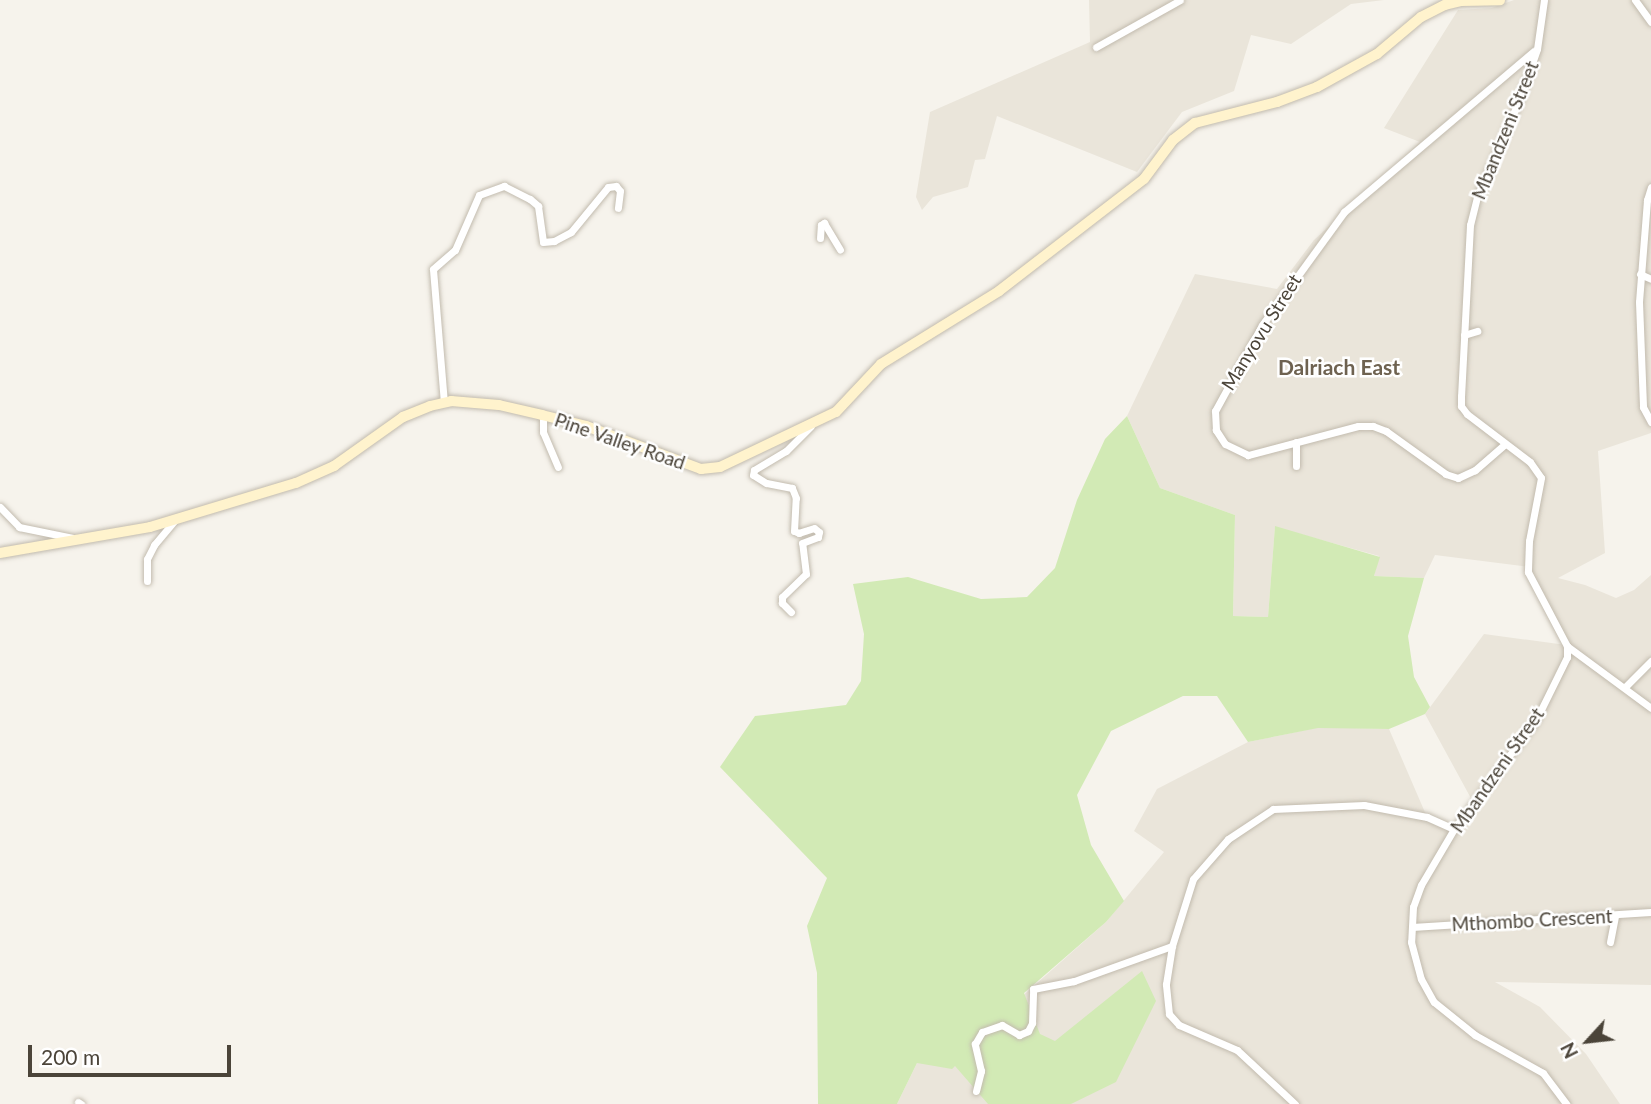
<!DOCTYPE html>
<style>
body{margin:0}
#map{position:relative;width:1651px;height:1104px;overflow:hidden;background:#f6f3ec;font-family:Lato,sans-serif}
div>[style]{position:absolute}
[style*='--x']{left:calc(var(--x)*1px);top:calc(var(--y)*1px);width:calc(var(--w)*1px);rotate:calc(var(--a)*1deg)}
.residential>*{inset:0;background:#eae5da}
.green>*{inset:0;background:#d2eab5}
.roads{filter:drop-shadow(0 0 2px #c2bbae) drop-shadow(0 0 2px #c2bbae)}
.minor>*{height:7px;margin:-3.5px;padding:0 3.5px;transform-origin:3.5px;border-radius:3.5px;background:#fff}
.secondary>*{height:10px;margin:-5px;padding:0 5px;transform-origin:5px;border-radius:5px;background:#fff3cd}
span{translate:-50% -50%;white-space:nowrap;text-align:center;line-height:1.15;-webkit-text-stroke:5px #fff;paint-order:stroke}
.street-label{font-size:19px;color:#4b4439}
.neighbourhood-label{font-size:21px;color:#6e6250;font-weight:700}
.north{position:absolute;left:1553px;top:1006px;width:70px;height:70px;-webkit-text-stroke:5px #fff;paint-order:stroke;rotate:243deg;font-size:19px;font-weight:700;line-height:28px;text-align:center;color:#4b4439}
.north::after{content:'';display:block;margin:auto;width:24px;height:32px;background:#4b4439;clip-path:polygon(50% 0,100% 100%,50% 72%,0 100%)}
.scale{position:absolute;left:28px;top:1045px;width:203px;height:32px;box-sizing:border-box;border:4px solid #4b4439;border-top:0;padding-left:9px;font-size:21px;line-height:24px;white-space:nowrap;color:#4b4439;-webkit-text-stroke:5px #fff;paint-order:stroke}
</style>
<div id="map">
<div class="residential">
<i style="clip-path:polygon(1089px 0,1384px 0,1351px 4px,1291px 44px,1251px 35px,1234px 91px,1182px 112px,1137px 172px,997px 116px,985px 159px,975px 160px,968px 187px,933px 197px,922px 210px,916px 197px,930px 112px,1090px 42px)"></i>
<i style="clip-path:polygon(1514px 0,1651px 0,1651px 433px,1598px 451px,1605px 553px,1558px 578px,1585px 585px,1616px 598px,1634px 590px,1651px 575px,1651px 985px,1495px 982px,1540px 1007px,1586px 1054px,1620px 1104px,897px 1104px,917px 1063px,982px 1032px,1106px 922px,1164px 852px,1134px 831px,1157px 789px,1248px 742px,1320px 727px,1389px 729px,1427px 817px,1454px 829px,1473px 802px,1425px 714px,1484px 634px,1566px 645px,1530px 567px,1435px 555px,1424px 578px,1374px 576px,1379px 556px,1275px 527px,1268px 617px,1233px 616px,1235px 515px,1160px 488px,1127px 416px,1195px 274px,1277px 289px,1314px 240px,1420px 142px,1384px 128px,1458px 10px,1492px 8px)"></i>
</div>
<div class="green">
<i style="clip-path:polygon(1127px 416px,1160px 488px,1235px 515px,1233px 616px,1268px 617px,1275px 526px,1380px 557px,1374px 576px,1424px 578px,1408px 636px,1414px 677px,1430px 707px,1425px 714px,1389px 729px,1318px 728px,1248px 742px,1217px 696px,1183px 696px,1111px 731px,1077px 795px,1091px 845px,1124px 901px,1106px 922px,1024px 993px,1040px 1034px,1055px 1041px,1142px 971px,1156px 1001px,1116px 1082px,1071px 1104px,988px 1104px,955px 1066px,952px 1069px,917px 1063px,897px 1104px,818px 1104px,817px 973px,807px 926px,827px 878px,720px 767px,755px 716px,846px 705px,861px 681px,864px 634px,853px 584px,908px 577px,981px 599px,1027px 597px,1055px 568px,1077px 500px,1105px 439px)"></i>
</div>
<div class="roads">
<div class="minor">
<i style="--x:1544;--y:0;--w:49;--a:98.1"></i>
<i style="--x:1537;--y:49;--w:52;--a:109.1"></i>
<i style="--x:1520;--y:98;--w:108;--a:113.5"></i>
<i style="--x:1477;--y:197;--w:29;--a:104"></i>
<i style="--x:1470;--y:225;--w:171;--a:93"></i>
<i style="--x:1461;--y:396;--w:10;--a:90"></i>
<i style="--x:1461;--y:406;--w:10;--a:53"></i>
<i style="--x:1467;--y:414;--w:79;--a:37.3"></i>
<i style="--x:1530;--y:462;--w:19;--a:55"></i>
<i style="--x:1541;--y:478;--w:64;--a:100.8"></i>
<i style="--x:1529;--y:541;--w:31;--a:92"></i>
<i style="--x:1528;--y:572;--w:84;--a:62.2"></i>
<i style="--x:1567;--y:646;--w:11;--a:90"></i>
<i style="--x:1567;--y:657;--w:70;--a:116.2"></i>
<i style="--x:1536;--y:720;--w:136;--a:127"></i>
<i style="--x:1454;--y:829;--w:65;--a:120.5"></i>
<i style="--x:1421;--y:885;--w:23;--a:110"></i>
<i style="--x:1413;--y:907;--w:35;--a:93"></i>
<i style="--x:1411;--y:942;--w:38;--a:75"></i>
<i style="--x:1421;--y:979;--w:26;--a:61"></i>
<i style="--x:1434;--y:1002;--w:53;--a:38.8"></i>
<i style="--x:1475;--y:1035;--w:78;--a:29.2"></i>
<i style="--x:1543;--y:1073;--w:39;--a:53"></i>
<i style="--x:1635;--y:0;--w:27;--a:54"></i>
<i style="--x:1096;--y:47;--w:96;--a:-29.2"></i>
<i style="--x:1651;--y:187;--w:14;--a:107"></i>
<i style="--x:1647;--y:200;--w:102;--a:94.5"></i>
<i style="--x:1639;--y:302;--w:105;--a:87.8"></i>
<i style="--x:1643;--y:407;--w:17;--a:62"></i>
<i style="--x:820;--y:238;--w:13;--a:-86"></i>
<i style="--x:821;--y:225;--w:4;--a:-34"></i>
<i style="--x:824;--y:223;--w:31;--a:59"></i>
<i style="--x:1640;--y:274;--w:12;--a:24"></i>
<i style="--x:1464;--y:335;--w:14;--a:-17"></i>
<i style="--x:444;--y:403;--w:134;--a:-94.7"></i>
<i style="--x:433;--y:269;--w:29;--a:-41"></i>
<i style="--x:455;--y:250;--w:60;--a:-66.4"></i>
<i style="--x:479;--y:195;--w:27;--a:-20"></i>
<i style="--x:504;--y:186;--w:29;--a:27"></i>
<i style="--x:530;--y:199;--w:11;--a:41"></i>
<i style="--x:538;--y:206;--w:36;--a:82"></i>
<i style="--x:543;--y:242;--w:11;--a:-5"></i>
<i style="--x:554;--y:241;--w:19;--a:-28"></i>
<i style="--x:571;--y:232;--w:58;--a:-50.6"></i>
<i style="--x:608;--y:187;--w:8;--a:-7"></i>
<i style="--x:616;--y:186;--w:6;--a:51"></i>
<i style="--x:620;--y:191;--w:17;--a:97"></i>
<i style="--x:543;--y:415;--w:17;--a:90"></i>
<i style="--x:543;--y:432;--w:38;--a:67"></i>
<i style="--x:1505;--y:444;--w:40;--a:139"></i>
<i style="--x:1475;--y:470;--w:19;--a:155"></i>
<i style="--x:1458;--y:478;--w:13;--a:-162"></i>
<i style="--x:1446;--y:474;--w:74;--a:-144.4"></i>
<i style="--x:1386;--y:431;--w:14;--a:-159"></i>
<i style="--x:1373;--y:426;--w:15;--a:180"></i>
<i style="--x:1358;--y:426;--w:114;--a:165.2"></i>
<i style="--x:1248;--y:455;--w:25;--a:-154"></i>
<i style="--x:1225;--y:444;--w:17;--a:-123"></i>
<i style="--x:1216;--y:430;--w:19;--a:-93"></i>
<i style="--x:1215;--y:411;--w:98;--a:-61.3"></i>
<i style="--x:1262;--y:325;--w:140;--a:-54"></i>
<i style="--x:1344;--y:212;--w:249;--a:-40.3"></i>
<i style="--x:1296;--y:466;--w:24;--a:-90"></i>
<i style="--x:0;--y:507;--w:28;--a:46"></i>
<i style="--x:19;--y:527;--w:55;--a:11.5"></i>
<i style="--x:147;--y:581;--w:22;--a:-90"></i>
<i style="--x:147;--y:559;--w:16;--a:-63"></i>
<i style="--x:154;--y:545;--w:34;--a:-50"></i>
<i style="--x:791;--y:612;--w:13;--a:-135"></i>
<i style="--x:782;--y:603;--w:6;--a:-90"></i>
<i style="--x:782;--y:597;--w:33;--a:-44"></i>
<i style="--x:806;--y:574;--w:31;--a:-97"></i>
<i style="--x:802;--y:543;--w:17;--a:-21"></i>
<i style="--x:818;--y:537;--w:5;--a:-79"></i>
<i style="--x:819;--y:532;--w:6;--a:-141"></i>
<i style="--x:814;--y:528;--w:16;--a:162"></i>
<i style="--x:799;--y:533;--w:5;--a:-158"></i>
<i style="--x:794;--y:531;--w:33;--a:-87"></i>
<i style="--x:796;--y:498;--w:11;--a:-112"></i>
<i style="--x:792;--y:488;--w:26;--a:-169"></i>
<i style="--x:766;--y:483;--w:15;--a:-148"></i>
<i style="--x:753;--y:475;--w:5;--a:-79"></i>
<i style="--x:754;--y:470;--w:37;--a:-31"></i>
<i style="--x:786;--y:451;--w:35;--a:-45"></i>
<i style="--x:1567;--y:646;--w:104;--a:36.4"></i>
<i style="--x:1625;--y:687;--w:37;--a:-45"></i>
<i style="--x:1412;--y:927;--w:239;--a:-3.6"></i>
<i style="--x:1610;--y:942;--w:26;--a:-79"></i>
<i style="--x:976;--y:1091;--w:21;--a:-76"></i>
<i style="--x:981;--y:1071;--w:28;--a:-103"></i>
<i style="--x:975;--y:1044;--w:14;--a:-60"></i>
<i style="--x:982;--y:1032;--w:21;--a:-19"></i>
<i style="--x:1002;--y:1025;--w:20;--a:30"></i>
<i style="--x:1019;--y:1035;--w:10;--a:-24"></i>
<i style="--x:1028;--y:1031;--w:9;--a:-63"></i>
<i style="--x:1032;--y:1023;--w:34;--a:-88"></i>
<i style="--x:1033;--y:989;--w:42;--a:-11"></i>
<i style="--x:1074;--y:981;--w:104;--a:-19.7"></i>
<i style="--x:78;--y:1102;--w:4;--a:34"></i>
<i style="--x:1295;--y:1104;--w:79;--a:-137"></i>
<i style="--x:1237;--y:1050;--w:63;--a:-156.7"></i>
<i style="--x:1179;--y:1025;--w:15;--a:-132"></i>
<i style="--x:1169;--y:1014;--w:30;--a:-96"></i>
<i style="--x:1166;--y:984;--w:38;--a:-81"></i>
<i style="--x:1172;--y:946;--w:70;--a:-72.6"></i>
<i style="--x:1193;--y:879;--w:53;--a:-48.8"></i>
<i style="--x:1228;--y:839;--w:54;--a:-33.7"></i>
<i style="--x:1273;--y:809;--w:91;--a:-2.5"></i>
<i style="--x:1364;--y:805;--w:64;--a:10.8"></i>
<i style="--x:1427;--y:817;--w:30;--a:24"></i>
</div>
<div class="secondary">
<i style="--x:0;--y:553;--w:152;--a:-9.8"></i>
<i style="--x:150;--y:527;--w:152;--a:-16.8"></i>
<i style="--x:296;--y:483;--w:42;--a:-24.1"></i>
<i style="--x:334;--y:466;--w:85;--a:-35.4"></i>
<i style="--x:403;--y:417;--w:29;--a:-22"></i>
<i style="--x:430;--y:406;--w:22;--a:-13"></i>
<i style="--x:451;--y:401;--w:48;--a:4.8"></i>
<i style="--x:499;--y:405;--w:44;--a:13.1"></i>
<i style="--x:542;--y:415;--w:45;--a:14"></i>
<i style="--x:586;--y:426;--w:123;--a:20.5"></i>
<i style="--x:701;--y:469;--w:19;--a:-6"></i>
<i style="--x:720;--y:467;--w:128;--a:-25.4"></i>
<i style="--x:836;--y:412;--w:66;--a:-46.8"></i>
<i style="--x:881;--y:364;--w:139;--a:-31.7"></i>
<i style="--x:999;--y:291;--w:183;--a:-37.7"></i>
<i style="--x:1144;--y:179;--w:49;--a:-53.4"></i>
<i style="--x:1173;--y:140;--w:28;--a:-38"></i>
<i style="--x:1195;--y:123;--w:85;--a:-14.4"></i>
<i style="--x:1277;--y:102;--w:43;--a:-20.6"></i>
<i style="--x:1317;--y:87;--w:68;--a:-28.8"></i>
<i style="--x:1377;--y:54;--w:57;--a:-40.1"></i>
<i style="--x:1421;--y:17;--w:27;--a:-27"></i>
<i style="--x:1445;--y:5;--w:16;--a:-14"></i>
<i style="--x:1461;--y:1;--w:39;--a:-1"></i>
</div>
</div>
<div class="street-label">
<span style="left:1505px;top:130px;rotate:-68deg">Mbandzeni Street</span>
<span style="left:1261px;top:332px;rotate:-58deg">Manyovu Street</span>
<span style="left:620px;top:441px;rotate:19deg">Pine Valley Road</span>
<span style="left:1497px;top:770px;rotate:-55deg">Mbandzeni Street</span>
<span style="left:1532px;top:920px;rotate:-3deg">Mthombo Crescent</span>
</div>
<div class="neighbourhood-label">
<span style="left:1339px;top:367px">Dalriach East</span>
</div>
<div class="north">N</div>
<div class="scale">200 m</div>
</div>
